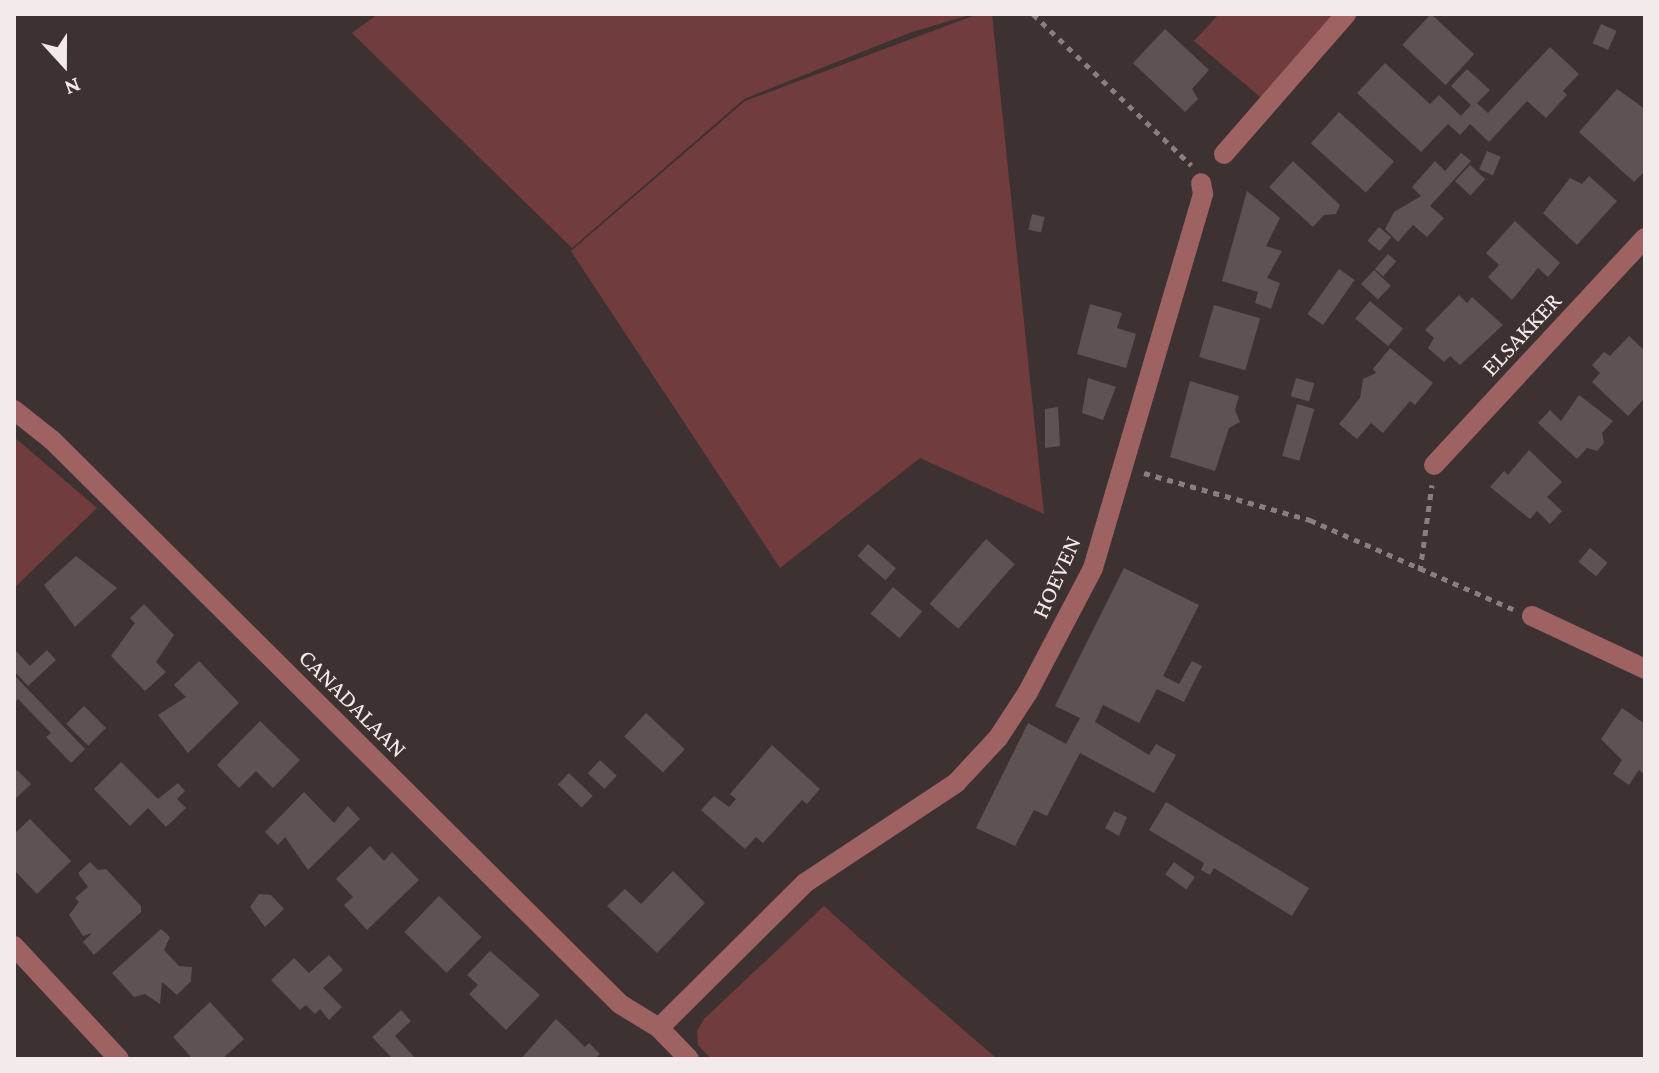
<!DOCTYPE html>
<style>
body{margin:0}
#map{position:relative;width:1659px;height:1073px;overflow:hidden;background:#3e3131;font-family:"Crimson Pro",serif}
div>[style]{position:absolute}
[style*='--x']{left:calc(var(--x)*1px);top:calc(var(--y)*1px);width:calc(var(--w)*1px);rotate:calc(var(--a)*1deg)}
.green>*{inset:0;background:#703c3d}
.building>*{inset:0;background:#5f5252;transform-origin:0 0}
.path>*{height:5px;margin-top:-2.5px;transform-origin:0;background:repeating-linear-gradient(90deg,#8a7f7f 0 6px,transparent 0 12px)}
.street>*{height:20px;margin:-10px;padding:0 10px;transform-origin:10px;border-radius:10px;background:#9e6263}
span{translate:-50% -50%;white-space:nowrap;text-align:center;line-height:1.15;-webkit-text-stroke:6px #3e3131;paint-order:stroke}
.street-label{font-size:24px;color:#f3ebeb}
.frame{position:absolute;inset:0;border:16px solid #f3ebeb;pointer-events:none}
.north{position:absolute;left:24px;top:24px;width:80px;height:80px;-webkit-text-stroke:6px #3e3131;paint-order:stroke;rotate:159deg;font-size:22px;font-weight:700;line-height:32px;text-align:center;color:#f3ebeb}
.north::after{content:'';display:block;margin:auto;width:28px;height:36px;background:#f3ebeb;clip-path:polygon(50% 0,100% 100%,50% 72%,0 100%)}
</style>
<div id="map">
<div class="green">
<i style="clip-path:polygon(378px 14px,973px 14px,912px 32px,744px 99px,572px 248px,352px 33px)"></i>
<i style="clip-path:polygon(978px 14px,992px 14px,1044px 514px,920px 458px,780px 568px,571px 251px,745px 101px)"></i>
<i style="clip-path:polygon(1219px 14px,1346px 14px,1266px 102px,1194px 41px)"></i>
<i style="clip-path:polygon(14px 437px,97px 508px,14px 588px)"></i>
<i style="clip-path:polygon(824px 906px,897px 972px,997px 1059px,711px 1059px,698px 1045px,697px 1031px,704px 1019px)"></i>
</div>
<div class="building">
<i style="left:1431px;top:14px;width:59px;height:42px;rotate:43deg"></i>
<i style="left:1601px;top:24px;width:17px;height:21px;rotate:24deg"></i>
<i style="clip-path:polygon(1165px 29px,1209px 70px,1192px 89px,1198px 99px,1185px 112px,1133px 63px)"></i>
<i style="clip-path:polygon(1550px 47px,1579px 74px,1563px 91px,1567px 95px,1546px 118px,1527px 101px,1489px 142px,1470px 124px,1460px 135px,1448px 124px,1421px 152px,1357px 93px,1385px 63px,1430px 104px,1439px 95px,1461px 116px,1471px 105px,1451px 86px,1467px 69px,1490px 90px,1477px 103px,1488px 113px)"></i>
<i style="clip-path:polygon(1617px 89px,1645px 109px,1645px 171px,1634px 182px,1579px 132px)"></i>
<i style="left:1339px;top:112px;width:74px;height:42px;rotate:42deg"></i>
<i style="left:1487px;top:151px;width:15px;height:20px;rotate:23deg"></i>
<i style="clip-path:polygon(1461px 153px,1471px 161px,1430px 206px,1444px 218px,1427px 237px,1413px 225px,1398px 242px,1385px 229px,1394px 212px,1421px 196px,1412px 187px,1435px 161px,1445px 171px)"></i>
<i style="clip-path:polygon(1293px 161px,1340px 205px,1336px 214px,1324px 215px,1313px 227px,1269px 187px)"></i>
<i style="left:1470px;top:165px;width:21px;height:22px;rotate:43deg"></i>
<i style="clip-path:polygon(1589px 176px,1617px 201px,1577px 245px,1543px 213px,1570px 178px,1582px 184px)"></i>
<i style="clip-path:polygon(1247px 191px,1280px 218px,1266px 246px,1282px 251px,1267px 278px,1280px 283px,1271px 309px,1255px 303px,1258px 292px,1222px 281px)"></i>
<i style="left:1032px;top:214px;width:13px;height:16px;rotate:13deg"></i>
<i style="clip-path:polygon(1515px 221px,1560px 263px,1548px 277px,1538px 268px,1512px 300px,1488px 277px,1499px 265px,1486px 253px)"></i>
<i style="left:1379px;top:227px;width:16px;height:18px;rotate:40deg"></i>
<i style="left:1388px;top:254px;width:11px;height:20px;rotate:41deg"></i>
<i style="left:1339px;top:269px;width:19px;height:55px;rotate:35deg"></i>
<i style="left:1374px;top:270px;width:23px;height:19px;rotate:43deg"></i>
<i style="clip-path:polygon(1459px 295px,1467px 303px,1472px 297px,1503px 325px,1460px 365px,1450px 356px,1444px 362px,1428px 348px,1434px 338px,1425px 330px)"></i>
<i style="left:1370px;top:301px;width:43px;height:23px;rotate:40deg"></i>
<i style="clip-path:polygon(1090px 304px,1122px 313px,1117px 328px,1136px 334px,1126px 368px,1077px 354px)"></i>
<i style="left:1214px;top:305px;width:48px;height:54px;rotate:16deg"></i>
<i style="clip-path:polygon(1629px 336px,1645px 351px,1645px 398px,1628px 416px,1592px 382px,1600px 373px,1592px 365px,1604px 352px,1610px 356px)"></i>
<i style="clip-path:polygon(1390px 348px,1433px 383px,1415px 405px,1410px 401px,1383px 433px,1371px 423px,1357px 439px,1339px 424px,1360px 398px,1363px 379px,1376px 373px,1373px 369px)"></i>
<i style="clip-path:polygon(1088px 378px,1116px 387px,1103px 420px,1082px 413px)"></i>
<i style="left:1296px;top:378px;width:19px;height:19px;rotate:16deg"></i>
<i style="clip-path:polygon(1190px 381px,1239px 396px,1235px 410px,1240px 422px,1229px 428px,1215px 471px,1170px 457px)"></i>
<i style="clip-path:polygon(1579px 395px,1613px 421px,1602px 433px,1604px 443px,1597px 451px,1587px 448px,1577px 459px,1538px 423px,1550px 410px,1561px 421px)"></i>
<i style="left:1297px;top:404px;width:18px;height:54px;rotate:16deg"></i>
<i style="clip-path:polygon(1058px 407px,1060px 446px,1045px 448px,1045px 409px)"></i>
<i style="clip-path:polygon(1529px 450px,1562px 482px,1547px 497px,1562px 511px,1550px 524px,1537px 511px,1530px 519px,1490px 487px,1504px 471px,1508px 475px)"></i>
<i style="left:986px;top:539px;width:38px;height:86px;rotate:41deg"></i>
<i style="left:868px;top:544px;width:37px;height:16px;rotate:41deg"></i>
<i style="left:1590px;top:548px;width:23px;height:18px;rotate:40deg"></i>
<i style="clip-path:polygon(76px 556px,117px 588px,75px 627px,44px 585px)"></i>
<i style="clip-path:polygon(1124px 568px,1199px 605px,1163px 676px,1179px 684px,1192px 661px,1202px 666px,1184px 702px,1157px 689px,1139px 723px,1103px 705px,1095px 722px,1149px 755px,1156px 744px,1176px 755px,1154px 793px,1080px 753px,1047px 816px,1034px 810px,1015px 846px,976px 828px,1028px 723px,1066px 744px,1080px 718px,1055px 706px)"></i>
<i style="left:893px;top:587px;width:38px;height:35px;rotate:40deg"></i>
<i style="clip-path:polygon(144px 604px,174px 635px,156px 662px,166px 672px,145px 691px,111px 656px,135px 623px,130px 618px)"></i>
<i style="clip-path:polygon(14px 649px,30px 666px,47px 650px,56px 660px,28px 686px,14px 671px)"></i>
<i style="clip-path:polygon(199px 661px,239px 703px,188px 753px,158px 715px,186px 697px,174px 685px)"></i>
<i style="clip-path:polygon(14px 675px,85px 749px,71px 763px,46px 737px,51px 733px,18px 699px,14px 703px)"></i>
<i style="left:84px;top:706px;width:31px;height:25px;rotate:45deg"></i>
<i style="clip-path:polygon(1622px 708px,1645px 724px,1645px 775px,1639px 770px,1629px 785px,1613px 774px,1622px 760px,1601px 739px)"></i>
<i style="left:646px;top:713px;width:53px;height:32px;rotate:43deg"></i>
<i style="clip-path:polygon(260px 721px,300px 760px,273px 788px,256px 771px,239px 788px,217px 765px)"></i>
<i style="clip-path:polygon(772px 745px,820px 789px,807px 804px,802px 800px,763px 843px,756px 837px,745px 849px,701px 810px,714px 796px,729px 807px,736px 799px,730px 794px)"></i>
<i style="left:600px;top:760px;width:23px;height:18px;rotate:43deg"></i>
<i style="clip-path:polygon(121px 762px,158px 799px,178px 783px,185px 791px,177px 799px,186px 808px,166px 827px,148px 808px,130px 826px,94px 789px)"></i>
<i style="clip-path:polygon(17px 770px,31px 784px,14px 800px,14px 772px)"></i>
<i style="left:569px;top:773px;width:33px;height:16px;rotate:44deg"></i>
<i style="clip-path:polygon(304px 792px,334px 823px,348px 806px,360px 819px,308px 870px,285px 837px,278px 845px,265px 832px)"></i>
<i style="clip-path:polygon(1166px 802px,1309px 888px,1292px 916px,1214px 868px,1210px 875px,1201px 870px,1204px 863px,1149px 830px)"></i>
<i style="clip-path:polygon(1114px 811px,1127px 817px,1119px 836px,1105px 828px)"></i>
<i style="clip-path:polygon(30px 819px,71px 861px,37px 894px,14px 870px,14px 834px)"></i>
<i style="clip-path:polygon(370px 846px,384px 861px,392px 852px,419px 880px,367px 930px,344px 905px,353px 897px,336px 879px)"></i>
<i style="clip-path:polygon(90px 862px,98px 870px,106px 869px,141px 906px,141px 912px,94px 955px,83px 942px,92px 933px,83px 936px,69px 915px,79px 902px,75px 898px,88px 887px,78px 873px)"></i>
<i style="left:1174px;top:862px;width:26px;height:15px;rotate:36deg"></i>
<i style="clip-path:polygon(673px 871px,705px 903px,657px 953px,607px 906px,625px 889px,641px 904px)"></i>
<i style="clip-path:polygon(259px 894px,271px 895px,284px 909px,265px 927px,250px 907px)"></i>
<i style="left:439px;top:896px;width:59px;height:50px;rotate:44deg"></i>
<i style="clip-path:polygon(161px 929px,170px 937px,164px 950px,179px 966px,192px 967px,191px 981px,177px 995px,162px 982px,160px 1004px,145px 994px,134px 997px,112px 973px)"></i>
<i style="clip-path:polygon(490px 951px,540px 995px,506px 1030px,469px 994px,478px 985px,467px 975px)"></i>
<i style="clip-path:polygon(329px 955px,343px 970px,323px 988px,342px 1007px,329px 1020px,320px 1009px,315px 1014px,306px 1005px,300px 1010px,271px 980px,294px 958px,309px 973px)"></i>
<i style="clip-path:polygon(210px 1002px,244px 1039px,222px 1059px,193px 1059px,173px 1037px)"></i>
<i style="clip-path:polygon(401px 1010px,411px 1021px,395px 1036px,416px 1059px,393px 1059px,372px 1037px)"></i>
<i style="clip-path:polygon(556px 1019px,585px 1047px,589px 1043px,600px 1054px,594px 1059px,521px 1059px)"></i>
</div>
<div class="path">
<i style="--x:1033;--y:14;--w:219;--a:43.7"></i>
<i style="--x:1144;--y:473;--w:173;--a:15.8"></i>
<i style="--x:1310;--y:520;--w:222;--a:23.7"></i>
<i style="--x:1420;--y:571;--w:87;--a:-82.1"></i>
</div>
<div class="street">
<i style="--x:1224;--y:154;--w:186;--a:-48.9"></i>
<i style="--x:14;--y:410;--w:48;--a:38.3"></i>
<i style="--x:52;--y:440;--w:800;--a:44.8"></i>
<i style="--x:620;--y:1004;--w:46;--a:31.6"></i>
<i style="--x:659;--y:1028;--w:43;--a:45.9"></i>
<i style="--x:1434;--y:465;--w:310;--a:-47.1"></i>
<i style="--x:1532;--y:616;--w:125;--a:25.1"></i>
<i style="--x:14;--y:946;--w:154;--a:47.1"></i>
<i style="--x:659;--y:1028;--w:206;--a:-44.8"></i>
<i style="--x:805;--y:883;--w:181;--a:-33.5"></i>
<i style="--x:956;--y:783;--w:62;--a:-47"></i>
<i style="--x:998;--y:738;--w:55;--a:-56.9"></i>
<i style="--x:1028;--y:692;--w:140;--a:-62.3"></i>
<i style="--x:1093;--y:568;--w:390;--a:-73.6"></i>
<i style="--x:1203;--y:194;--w:11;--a:-100"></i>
</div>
<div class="street-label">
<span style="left:1521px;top:334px;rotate:-47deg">ELSAKKER</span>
<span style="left:1056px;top:577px;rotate:-66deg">HOEVEN</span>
<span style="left:353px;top:703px;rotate:45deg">CANADALAAN</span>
</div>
<div class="frame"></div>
<div class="north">N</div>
</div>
